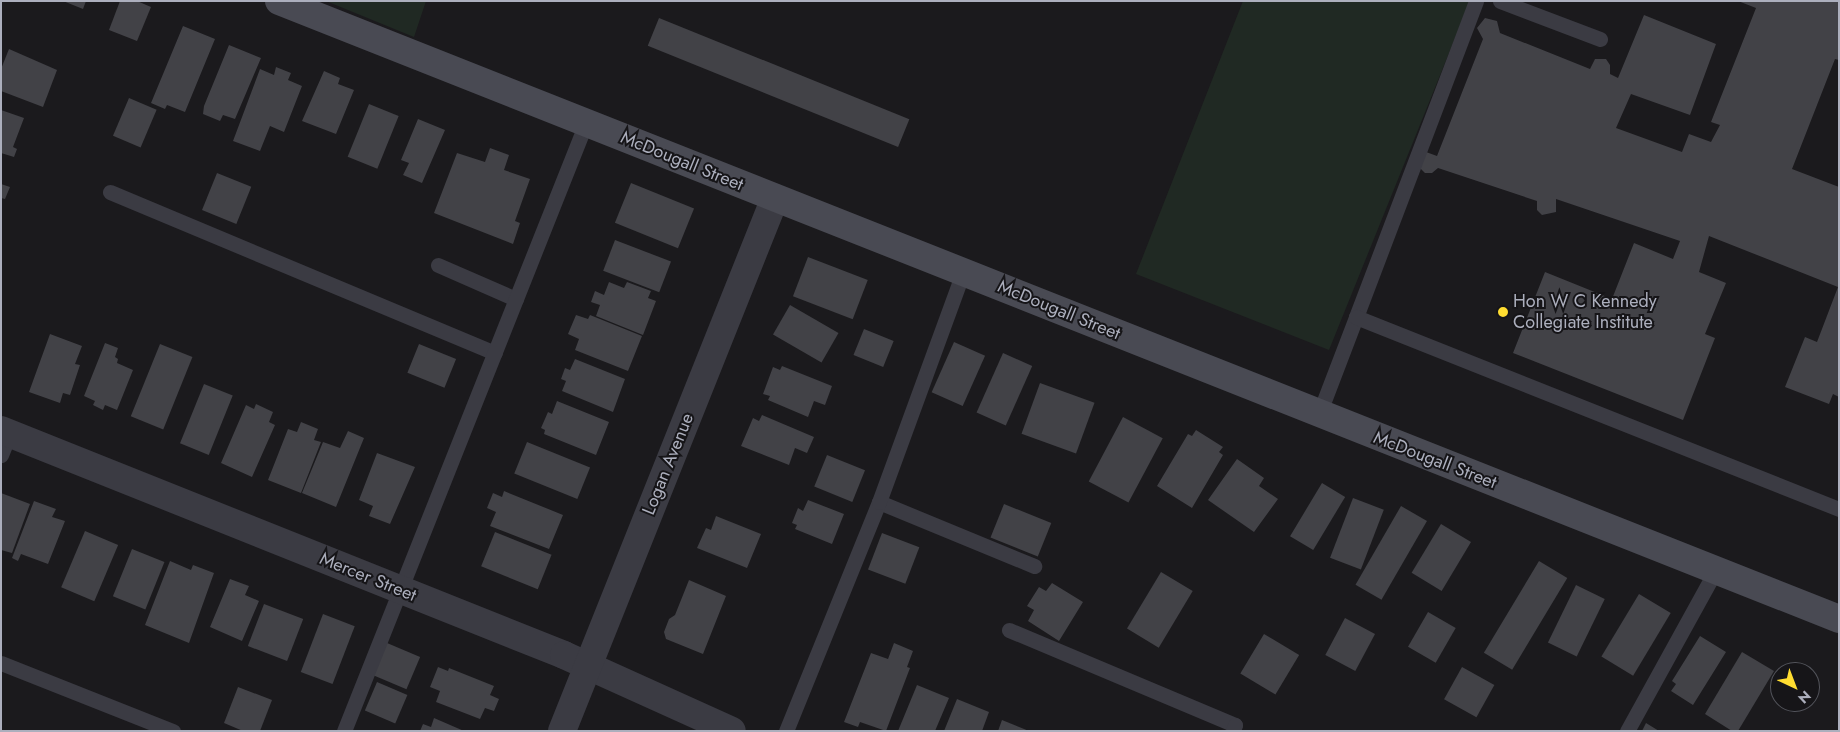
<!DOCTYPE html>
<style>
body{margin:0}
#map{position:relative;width:1840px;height:732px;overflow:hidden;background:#1b1a1d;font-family:Jost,sans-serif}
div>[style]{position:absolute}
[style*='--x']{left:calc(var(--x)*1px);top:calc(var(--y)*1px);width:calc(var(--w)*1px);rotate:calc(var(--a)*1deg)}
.green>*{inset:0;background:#202923}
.building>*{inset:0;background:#424247;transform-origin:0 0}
.lane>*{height:15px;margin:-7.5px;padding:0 7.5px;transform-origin:7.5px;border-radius:7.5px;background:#3b3b43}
.street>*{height:28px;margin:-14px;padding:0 14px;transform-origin:14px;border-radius:14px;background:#3b3b43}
.secondary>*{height:28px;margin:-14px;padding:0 14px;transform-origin:14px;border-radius:14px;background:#494a53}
.dots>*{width:14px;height:14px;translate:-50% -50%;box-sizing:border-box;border:2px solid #161518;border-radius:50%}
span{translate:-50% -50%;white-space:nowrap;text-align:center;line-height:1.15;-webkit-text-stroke:4px #161518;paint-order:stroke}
.street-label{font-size:18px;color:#acafbd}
.poi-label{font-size:18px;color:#acafbd}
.left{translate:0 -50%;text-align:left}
.frame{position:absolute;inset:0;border:2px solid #acafbd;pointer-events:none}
.north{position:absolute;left:1770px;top:662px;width:50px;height:50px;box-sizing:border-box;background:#161518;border:1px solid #52535a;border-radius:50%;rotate:137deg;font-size:14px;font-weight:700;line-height:20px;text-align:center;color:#acafbd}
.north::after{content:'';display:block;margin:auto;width:18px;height:22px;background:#ffdd31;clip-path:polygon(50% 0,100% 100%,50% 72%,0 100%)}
</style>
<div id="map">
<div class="green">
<i style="clip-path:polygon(326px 1px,426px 1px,414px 37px)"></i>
<i style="clip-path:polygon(1243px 1px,1470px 1px,1329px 350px,1136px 274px)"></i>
</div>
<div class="building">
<i style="clip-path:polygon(63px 1px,86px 1px,83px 9px)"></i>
<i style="clip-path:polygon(120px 1px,137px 1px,151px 7px,137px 41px,109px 30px)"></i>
<i style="clip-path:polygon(1738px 1px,1839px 1px,1839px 60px,1835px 59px,1792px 169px,1839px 187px,1839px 397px,1833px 394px,1829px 404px,1785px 387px,1805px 337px,1817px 342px,1838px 287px,1709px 236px,1699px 272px,1726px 283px,1705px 334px,1715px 338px,1683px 420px,1513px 353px,1545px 272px,1612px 299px,1634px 243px,1673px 259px,1680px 241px,1556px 199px,1556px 212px,1542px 215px,1537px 210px,1537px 201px,1438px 168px,1432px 173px,1425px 173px,1419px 167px,1426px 152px,1437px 156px,1483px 39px,1477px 28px,1485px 18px,1497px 21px,1500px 33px,1590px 69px,1595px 59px,1606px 59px,1610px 65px,1610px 74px,1618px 78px,1644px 15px,1716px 44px,1690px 115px,1631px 94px,1616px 128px,1682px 152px,1689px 134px,1711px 142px,1720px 125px,1711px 122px,1756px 8px)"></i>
<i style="left:659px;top:18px;width:270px;height:30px;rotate:22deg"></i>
<i style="clip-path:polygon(183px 26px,215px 39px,185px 112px,167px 105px,165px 109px,151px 103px)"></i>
<i style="clip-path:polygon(229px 45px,261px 58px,235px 119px,223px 115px,220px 121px,203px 114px,204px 106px)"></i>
<i style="clip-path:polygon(9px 49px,57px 70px,43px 107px,1px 91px,1px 69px)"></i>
<i style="clip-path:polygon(276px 67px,291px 73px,288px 80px,302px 86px,284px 132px,270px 126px,260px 151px,233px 141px,260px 69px,274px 75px)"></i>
<i style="clip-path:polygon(324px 71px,340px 78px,338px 84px,354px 90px,336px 134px,302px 121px)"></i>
<i style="left:129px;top:98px;width:30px;height:41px;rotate:23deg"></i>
<i style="left:369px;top:104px;width:32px;height:57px;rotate:22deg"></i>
<i style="clip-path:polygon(1px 110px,24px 118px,13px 147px,17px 149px,14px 157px,1px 153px)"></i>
<i style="clip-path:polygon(418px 119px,445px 130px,422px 183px,403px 175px,409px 163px,401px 160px)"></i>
<i style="clip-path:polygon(490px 148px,509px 155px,504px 170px,530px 179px,515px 221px,520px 223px,513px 244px,434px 213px,457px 153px,485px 162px)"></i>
<i style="left:217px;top:173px;width:37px;height:40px;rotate:22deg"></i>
<i style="left:631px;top:183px;width:68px;height:43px;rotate:22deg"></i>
<i style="clip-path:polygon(1px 184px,10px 187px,5px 199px,1px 198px)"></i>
<i style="left:615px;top:240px;width:60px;height:33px;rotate:21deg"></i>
<i style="left:808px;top:257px;width:64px;height:42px;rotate:21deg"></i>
<i style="clip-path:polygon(609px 282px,624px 288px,627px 282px,651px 291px,648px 298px,656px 301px,643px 335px,596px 316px,600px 305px,591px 302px,595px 291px,604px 295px)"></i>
<i style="left:790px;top:305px;width:56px;height:34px;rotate:30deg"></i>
<i style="clip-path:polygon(576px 315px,588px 319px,590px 315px,642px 336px,628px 371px,575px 350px,579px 339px,568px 334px)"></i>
<i style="left:864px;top:329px;width:32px;height:28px;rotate:22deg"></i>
<i style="clip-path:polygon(50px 334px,82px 346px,75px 364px,80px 365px,70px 395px,63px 393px,60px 403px,29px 392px)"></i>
<i style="left:954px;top:342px;width:34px;height:55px;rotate:24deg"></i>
<i style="clip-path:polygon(105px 343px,118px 348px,115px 357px,118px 359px,117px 363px,133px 370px,117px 410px,105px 405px,103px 410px,93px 405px,95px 401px,84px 396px)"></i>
<i style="left:160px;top:344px;width:35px;height:78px;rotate:22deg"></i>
<i style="left:419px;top:344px;width:40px;height:31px;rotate:22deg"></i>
<i style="left:1003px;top:353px;width:32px;height:65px;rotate:24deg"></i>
<i style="clip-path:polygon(575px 359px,625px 379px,613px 412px,562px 391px,566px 381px,561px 379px,565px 368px,570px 370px)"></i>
<i style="clip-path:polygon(782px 366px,832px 386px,825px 405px,814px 401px,808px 417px,768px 400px,770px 396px,763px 394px,773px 367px,780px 370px)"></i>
<i style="left:1040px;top:383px;width:58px;height:54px;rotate:20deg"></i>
<i style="left:204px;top:384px;width:31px;height:64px;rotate:22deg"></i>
<i style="clip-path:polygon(557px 401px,609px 422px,596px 455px,544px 434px,545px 430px,541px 428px,548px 412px,552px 414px)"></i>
<i style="clip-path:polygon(256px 404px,273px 412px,269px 422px,275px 425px,252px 477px,221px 463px,246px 405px,254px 409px)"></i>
<i style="clip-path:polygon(762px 415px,814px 437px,807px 453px,795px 448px,789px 465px,741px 446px,753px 418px,759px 421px)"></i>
<i style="left:1123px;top:417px;width:45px;height:73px;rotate:28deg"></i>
<i style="clip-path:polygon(301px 422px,318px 429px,314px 440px,321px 442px,301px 493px,268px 480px,288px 429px,297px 432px)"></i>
<i style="clip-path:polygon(1196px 430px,1223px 447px,1219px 452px,1223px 455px,1192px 508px,1157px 486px,1188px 434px,1192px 436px)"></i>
<i style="clip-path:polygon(348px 431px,364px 438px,336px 507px,302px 493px,323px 442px,340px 448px)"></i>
<i style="left:527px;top:442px;width:68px;height:34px;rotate:22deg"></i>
<i style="clip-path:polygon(377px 453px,415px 467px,390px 524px,369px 516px,373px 506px,359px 500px)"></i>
<i style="left:827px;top:455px;width:41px;height:34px;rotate:22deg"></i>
<i style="clip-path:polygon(1237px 459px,1264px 478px,1259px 486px,1278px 499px,1254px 532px,1208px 500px)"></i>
<i style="left:1322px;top:483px;width:27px;height:62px;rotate:31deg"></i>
<i style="clip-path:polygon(504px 491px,563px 515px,549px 549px,490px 526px,496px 512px,487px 508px,493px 493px,502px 497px)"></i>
<i style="clip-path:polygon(1px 493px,30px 504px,12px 553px,1px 550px)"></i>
<i style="left:1353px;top:498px;width:33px;height:64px;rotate:21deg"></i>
<i style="clip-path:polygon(808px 500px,844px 514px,832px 544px,795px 529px,797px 525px,792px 523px,798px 508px,803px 511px)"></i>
<i style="clip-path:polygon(34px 501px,56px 509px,52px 517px,65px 521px,48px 564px,21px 554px,18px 561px,12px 558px)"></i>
<i style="left:1004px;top:504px;width:51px;height:36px;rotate:22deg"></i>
<i style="left:1401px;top:506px;width:30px;height:91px;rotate:30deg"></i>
<i style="clip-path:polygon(716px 516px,761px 534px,747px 568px,697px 548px,706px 528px,711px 530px)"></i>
<i style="left:1441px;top:524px;width:35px;height:57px;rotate:31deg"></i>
<i style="left:85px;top:531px;width:36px;height:61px;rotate:23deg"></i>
<i style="left:495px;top:532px;width:61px;height:37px;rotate:22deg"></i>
<i style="left:882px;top:533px;width:40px;height:39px;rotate:21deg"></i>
<i style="left:132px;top:549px;width:35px;height:51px;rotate:22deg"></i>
<i style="clip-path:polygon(170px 561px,191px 570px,193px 565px,214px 573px,189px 643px,145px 625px)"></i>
<i style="left:1539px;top:561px;width:33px;height:107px;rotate:31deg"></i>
<i style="left:1161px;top:572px;width:37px;height:66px;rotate:31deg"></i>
<i style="clip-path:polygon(230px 579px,249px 586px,245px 595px,259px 601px,242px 641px,210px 627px)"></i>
<i style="clip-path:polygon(689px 580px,726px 596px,703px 654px,666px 639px,664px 632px,669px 619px,675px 615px)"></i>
<i style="clip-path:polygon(1052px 583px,1083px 602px,1059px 641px,1028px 621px,1034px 610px,1027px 606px,1039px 587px,1046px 591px)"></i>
<i style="left:1576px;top:585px;width:32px;height:64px;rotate:26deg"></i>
<i style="left:1639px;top:594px;width:37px;height:73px;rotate:31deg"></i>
<i style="left:264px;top:604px;width:42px;height:45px;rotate:21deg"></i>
<i style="left:1428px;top:612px;width:32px;height:40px;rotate:30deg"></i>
<i style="left:323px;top:614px;width:34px;height:62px;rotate:21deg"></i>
<i style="left:1345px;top:618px;width:34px;height:42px;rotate:28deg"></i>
<i style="left:1264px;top:634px;width:41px;height:46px;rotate:31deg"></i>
<i style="clip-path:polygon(1700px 636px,1726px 652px,1693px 705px,1671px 691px,1676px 684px,1672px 681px)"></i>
<i style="left:387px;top:643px;width:36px;height:35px;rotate:23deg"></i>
<i style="clip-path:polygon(894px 643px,913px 651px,907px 667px,910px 668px,886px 731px,860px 722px,858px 727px,844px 722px,871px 653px,888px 659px)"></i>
<i style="clip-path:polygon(1742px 652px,1774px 671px,1738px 731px,1732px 731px,1705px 714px)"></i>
<i style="clip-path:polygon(438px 667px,448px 671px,449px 668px,494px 686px,490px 695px,499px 699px,494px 711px,485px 708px,480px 719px,436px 702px,440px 691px,430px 687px)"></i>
<i style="left:1462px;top:667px;width:37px;height:37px;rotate:29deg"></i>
<i style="left:377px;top:682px;width:33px;height:31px;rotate:23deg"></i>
<i style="clip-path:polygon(917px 685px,949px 698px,935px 731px,898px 731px)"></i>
<i style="clip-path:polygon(238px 687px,272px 700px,260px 731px,243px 731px,224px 723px)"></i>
<i style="clip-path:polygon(957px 699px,989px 712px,982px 731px,944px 731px)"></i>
<i style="clip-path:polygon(434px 718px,464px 731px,420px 731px,423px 724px,431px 727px)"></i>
<i style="clip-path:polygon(1002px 720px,1029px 731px,998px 731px)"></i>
<i style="clip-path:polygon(1646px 723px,1659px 731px,1642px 731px)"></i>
</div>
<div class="lane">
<i style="--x:1500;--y:1;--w:107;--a:20.8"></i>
<i style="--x:110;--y:192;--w:417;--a:22.7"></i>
<i style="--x:438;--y:265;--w:85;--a:23.6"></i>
<i style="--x:1356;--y:317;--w:338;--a:-69.2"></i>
<i style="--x:1319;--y:414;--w:104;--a:-69.1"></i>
<i style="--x:1356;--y:317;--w:520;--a:21.68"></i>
<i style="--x:1;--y:455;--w:24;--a:-68"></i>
<i style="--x:879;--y:502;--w:168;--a:22.4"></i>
<i style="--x:1009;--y:630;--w:245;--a:22.8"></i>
<i style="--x:1235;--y:725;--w:6;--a:108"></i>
<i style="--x:1;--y:663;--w:185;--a:21.6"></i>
<i style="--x:344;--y:731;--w:654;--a:-68.3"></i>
<i style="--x:786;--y:731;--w:247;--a:-67.9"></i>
<i style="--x:879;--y:502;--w:245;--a:-69.9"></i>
<i style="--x:1627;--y:731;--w:184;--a:-61.1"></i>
</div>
<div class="street">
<i style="--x:1;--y:430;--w:606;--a:21.78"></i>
<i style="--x:564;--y:655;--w:184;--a:24.3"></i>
<i style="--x:562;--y:731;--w:574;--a:-68.22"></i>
</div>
<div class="secondary">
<i style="--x:279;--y:1;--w:1678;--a:21.61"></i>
</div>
<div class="dots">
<i style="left:1503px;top:312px;background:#ffdd31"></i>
</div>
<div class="street-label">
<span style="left:682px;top:161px;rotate:22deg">McDougall Street</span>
<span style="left:1059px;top:310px;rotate:22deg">McDougall Street</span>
<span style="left:1435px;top:460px;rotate:21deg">McDougall Street</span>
<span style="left:668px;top:464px;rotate:-68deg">Logan Avenue</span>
<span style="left:368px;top:577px;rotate:22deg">Mercer Street</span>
</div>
<div class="poi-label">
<span class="left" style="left:1513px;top:312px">Hon W C Kennedy<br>Collegiate Institute</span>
</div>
<div class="frame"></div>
<div class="north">N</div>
</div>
